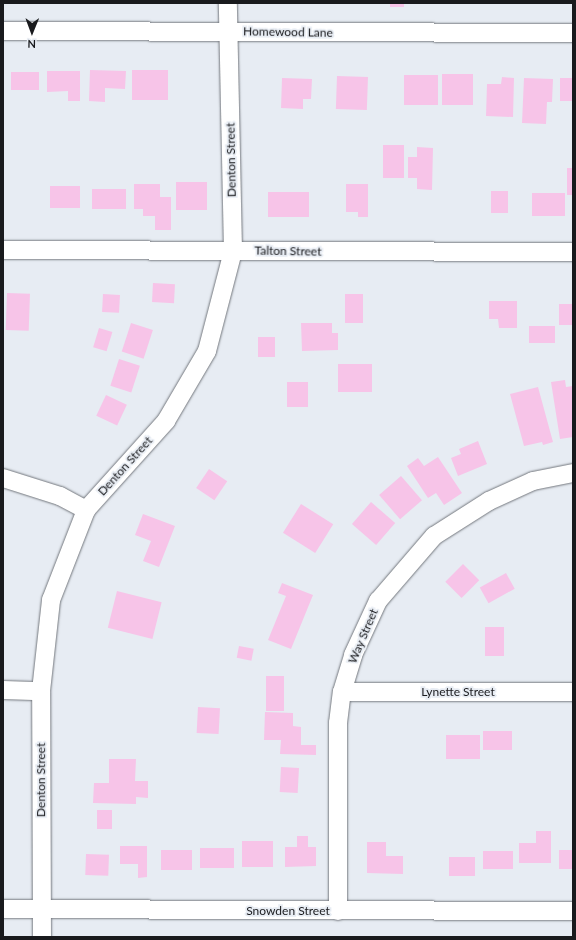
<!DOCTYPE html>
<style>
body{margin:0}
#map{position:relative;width:576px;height:940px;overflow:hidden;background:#e7ecf3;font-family:Lato,sans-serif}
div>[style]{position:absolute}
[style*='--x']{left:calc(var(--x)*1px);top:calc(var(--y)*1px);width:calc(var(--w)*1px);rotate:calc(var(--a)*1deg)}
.building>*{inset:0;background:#f7c4e8;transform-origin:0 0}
.roads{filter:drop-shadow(0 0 1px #73777d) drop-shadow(0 0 1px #73777d)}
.minor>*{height:18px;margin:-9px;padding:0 9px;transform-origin:9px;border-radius:9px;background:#fff}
span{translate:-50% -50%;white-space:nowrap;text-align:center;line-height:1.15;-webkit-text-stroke:3.5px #e7ecf3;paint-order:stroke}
.street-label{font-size:12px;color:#191a1d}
.frame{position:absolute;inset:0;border:4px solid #191a1d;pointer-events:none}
.north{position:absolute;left:12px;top:12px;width:40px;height:40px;-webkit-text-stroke:3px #e7ecf3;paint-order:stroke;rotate:181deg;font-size:11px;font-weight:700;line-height:16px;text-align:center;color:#191a1d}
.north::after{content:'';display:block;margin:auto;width:14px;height:18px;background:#191a1d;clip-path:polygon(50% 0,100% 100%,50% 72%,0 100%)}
</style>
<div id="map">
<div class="building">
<i style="left:390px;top:3px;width:14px;height:4px"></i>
<i style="clip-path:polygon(90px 70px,126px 71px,125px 89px,105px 88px,105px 102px,89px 101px)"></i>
<i style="left:132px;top:70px;width:36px;height:30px"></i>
<i style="clip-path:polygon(47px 71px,80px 71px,80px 101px,68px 101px,68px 91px,47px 92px)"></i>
<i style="left:11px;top:72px;width:28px;height:18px"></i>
<i style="left:442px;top:74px;width:31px;height:31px"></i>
<i style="left:404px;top:75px;width:34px;height:30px"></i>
<i style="left:337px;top:76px;width:31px;height:33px;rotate:2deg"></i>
<i style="clip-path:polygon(502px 77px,514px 78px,513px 117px,486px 116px,487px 84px,501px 84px)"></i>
<i style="clip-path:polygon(282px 78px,312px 79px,311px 99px,303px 99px,303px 109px,281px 108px)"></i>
<i style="clip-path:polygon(524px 78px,553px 79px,552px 102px,547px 102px,546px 124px,522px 123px)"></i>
<i style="left:560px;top:78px;width:13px;height:23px"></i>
<i style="left:383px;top:145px;width:21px;height:33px"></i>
<i style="clip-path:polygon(417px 147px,433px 148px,432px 190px,417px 189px,417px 178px,408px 178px,408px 157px,417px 157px)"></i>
<i style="left:567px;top:168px;width:6px;height:27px"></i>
<i style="left:176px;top:182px;width:31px;height:28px"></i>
<i style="clip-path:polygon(134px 184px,160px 184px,160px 197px,171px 197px,171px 230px,155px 230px,155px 216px,143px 216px,143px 209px,134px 209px)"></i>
<i style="clip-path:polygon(346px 184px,368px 184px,368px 217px,358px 217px,358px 212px,346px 212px)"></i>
<i style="left:80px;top:186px;width:22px;height:30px;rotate:90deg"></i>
<i style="left:92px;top:189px;width:34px;height:20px"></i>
<i style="left:491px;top:191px;width:17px;height:22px"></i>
<i style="left:268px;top:192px;width:41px;height:25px"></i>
<i style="left:532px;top:193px;width:33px;height:23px"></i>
<i style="left:153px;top:283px;width:22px;height:19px;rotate:3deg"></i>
<i style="left:7px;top:293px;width:23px;height:37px;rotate:2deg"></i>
<i style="left:103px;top:294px;width:17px;height:18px;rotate:3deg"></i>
<i style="left:345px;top:294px;width:18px;height:29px"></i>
<i style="clip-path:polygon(489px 301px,517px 301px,517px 328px,499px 328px,498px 319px,489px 319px)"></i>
<i style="left:559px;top:304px;width:14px;height:21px"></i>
<i style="left:131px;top:323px;width:23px;height:30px;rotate:18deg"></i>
<i style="clip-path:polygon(301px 323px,332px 323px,332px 333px,338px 333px,338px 350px,302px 351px)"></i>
<i style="left:529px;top:326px;width:26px;height:17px"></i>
<i style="left:99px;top:328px;width:14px;height:20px;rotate:17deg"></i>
<i style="left:258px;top:337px;width:17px;height:20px"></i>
<i style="left:119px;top:359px;width:22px;height:28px;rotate:18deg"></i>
<i style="left:372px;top:364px;width:28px;height:34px;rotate:90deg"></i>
<i style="clip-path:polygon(565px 380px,566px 387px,573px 386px,573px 437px,560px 439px,551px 382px)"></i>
<i style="left:287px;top:382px;width:21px;height:25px"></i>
<i style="clip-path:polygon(538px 387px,553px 442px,543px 445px,542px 442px,524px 446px,510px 394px)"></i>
<i style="left:106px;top:395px;width:23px;height:23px;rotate:25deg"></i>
<i style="clip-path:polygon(478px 441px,487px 464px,458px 476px,451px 458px,461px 454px,459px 449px)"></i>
<i style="clip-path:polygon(438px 457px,462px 493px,444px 505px,436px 493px,428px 498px,407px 466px,418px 458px,424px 466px)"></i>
<i style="left:209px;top:469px;width:22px;height:23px;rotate:34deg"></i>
<i style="left:401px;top:476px;width:32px;height:29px;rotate:49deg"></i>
<i style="left:371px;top:502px;width:32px;height:29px;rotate:41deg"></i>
<i style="left:301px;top:504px;width:38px;height:34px;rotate:32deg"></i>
<i style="clip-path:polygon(143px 514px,175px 526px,159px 567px,143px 561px,151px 541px,135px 535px)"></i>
<i style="left:463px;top:564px;width:23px;height:25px;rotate:45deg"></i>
<i style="left:506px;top:573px;width:18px;height:30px;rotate:61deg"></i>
<i style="clip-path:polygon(282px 583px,313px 595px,291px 649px,268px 640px,286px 596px,278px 593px)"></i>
<i style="left:117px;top:591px;width:46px;height:38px;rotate:14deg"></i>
<i style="left:485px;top:627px;width:19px;height:29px"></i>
<i style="left:239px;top:646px;width:15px;height:12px;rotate:11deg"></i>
<i style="left:266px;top:676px;width:18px;height:35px"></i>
<i style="left:198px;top:707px;width:22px;height:26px;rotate:3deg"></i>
<i style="clip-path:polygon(265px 712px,293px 713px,293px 726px,301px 727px,301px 745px,316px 745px,316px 755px,280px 754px,281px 740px,264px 740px)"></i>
<i style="left:483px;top:731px;width:29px;height:19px"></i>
<i style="left:446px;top:735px;width:34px;height:24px"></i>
<i style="clip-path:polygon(109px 759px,136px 759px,135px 781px,148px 781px,148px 798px,136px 797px,136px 804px,93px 803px,94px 783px,109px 783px)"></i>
<i style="left:281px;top:767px;width:18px;height:25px;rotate:3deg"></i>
<i style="left:97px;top:810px;width:15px;height:19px"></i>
<i style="clip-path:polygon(536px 831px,551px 831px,551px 863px,519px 863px,519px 843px,536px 843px)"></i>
<i style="clip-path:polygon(297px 836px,308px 836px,308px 847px,316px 847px,316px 866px,285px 867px,285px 847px,297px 847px)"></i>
<i style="left:242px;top:841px;width:31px;height:26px"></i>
<i style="clip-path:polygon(367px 842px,386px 842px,386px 856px,403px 856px,403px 874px,367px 873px)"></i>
<i style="clip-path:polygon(120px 846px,147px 846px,147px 877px,138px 878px,138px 864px,120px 864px)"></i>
<i style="left:200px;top:848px;width:34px;height:20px"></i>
<i style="left:192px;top:850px;width:20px;height:31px;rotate:90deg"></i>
<i style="left:559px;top:850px;width:14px;height:19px"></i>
<i style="left:513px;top:851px;width:18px;height:30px;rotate:90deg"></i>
<i style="left:86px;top:854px;width:23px;height:21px;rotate:2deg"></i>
<i style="left:475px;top:857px;width:19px;height:26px;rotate:90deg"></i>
</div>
<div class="roads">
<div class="minor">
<i style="--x:3;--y:31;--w:570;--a:0.2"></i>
<i style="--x:3;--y:250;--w:570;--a:0.2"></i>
<i style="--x:3;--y:478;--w:60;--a:17.5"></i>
<i style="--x:60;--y:496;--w:30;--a:28"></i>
<i style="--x:3;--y:690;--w:38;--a:2"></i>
<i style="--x:342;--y:692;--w:231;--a:0"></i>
<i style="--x:3;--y:909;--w:570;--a:0.2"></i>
<i style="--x:338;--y:911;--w:188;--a:-90"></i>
<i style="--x:338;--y:723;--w:31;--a:-83"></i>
<i style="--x:342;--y:692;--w:39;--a:-73"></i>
<i style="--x:353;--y:655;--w:60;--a:-65.2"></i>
<i style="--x:378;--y:601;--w:86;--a:-49.3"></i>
<i style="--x:434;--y:536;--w:65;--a:-32.5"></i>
<i style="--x:489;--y:501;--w:48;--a:-24.4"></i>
<i style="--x:533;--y:481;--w:41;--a:-11.3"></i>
<i style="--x:42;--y:937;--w:246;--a:-90.2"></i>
<i style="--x:41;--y:691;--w:92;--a:-83.7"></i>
<i style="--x:51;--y:600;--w:97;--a:-68.7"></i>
<i style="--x:86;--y:510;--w:120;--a:-48"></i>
<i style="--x:166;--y:421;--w:81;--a:-59.6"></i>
<i style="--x:207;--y:351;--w:103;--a:-75.4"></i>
<i style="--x:233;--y:251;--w:248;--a:-91.2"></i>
</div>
</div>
<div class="street-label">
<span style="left:288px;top:32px;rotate:1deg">Homewood Lane</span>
<span style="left:231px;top:160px;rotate:-91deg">Denton Street</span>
<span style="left:288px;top:251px;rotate:1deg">Talton Street</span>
<span style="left:125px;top:466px;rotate:-48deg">Denton Street</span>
<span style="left:363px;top:636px;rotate:-67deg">Way Street</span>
<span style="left:458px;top:692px">Lynette Street</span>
<span style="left:41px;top:780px;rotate:-90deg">Denton Street</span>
<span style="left:288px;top:911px">Snowden Street</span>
</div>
<div class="frame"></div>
<div class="north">N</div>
</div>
